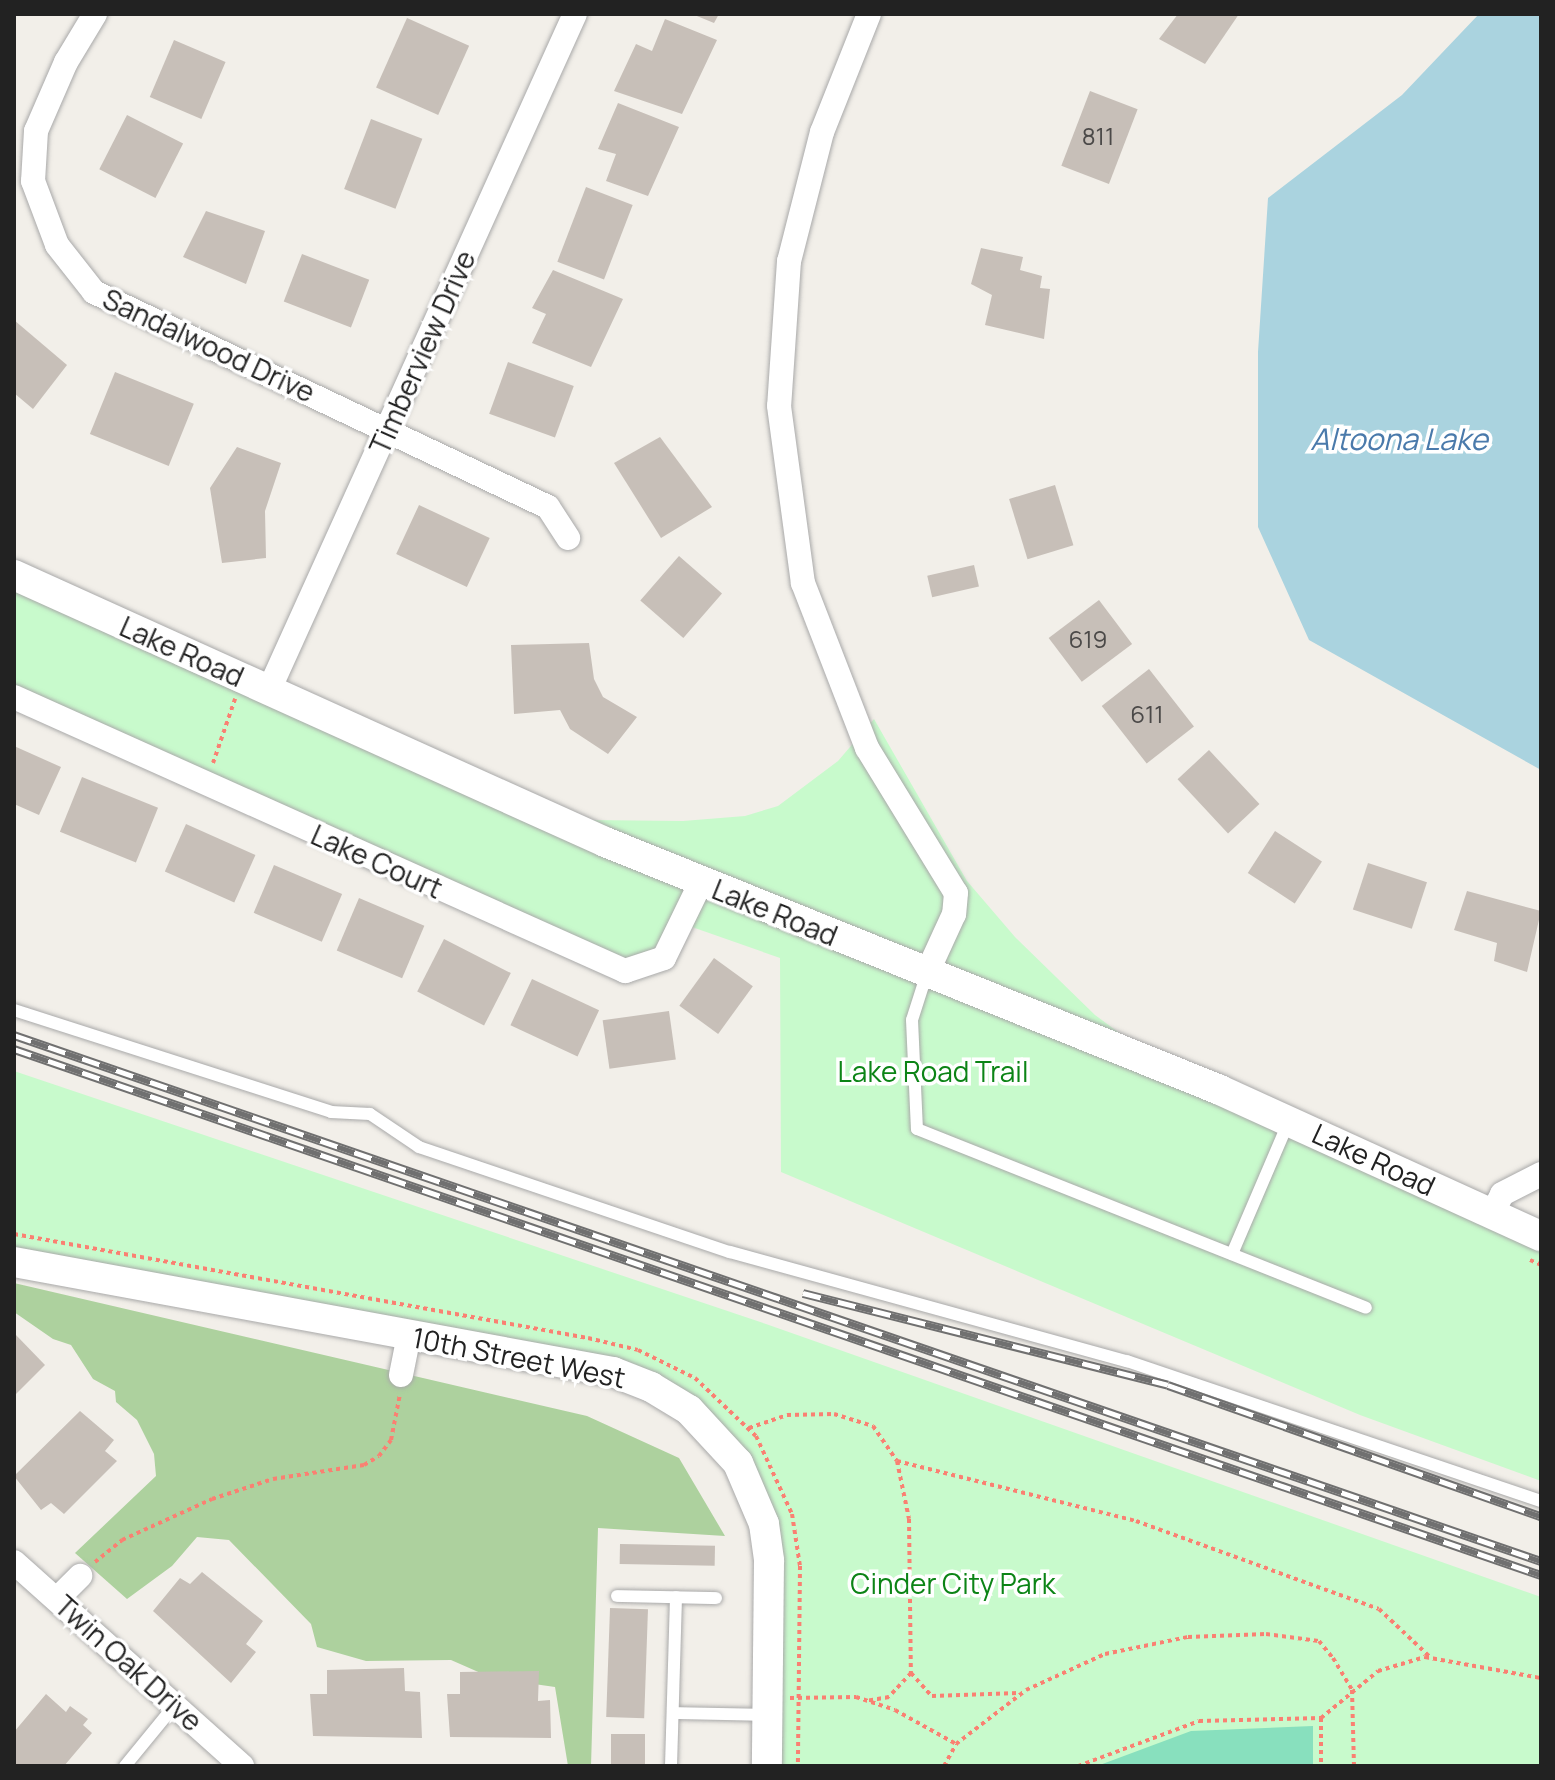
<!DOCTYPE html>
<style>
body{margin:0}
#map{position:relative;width:1555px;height:1780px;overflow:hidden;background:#f2efe9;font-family:Manrope,sans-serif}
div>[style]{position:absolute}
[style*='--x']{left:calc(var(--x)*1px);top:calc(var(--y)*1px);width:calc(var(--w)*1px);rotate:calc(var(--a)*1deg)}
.forest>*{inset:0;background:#add19e}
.park>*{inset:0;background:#c8facc}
.pitch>*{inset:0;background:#88e0be}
.water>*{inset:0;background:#aad3df}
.building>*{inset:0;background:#c7bfb8;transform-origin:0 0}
.path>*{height:4px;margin-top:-2px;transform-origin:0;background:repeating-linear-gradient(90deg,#fa8072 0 4px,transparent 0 8px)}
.roads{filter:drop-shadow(0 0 2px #a9a9a9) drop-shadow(0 0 2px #a9a9a9)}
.service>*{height:12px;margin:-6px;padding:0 6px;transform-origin:6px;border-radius:6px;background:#fff}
.minor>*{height:24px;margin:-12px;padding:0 12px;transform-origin:12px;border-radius:12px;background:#fff}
.tertiary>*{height:30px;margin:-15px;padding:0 15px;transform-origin:15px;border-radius:15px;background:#fff}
.rail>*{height:9px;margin-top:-4.5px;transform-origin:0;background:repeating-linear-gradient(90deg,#fff 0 18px,#707070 0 36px);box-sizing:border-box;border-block:2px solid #707070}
span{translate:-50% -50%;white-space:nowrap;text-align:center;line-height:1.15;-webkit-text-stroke:7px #fff;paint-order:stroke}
.number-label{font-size:24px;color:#4b4948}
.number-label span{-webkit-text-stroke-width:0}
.street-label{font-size:28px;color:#222}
.park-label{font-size:28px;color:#0c8416}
.water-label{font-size:30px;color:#4a7aab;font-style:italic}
.frame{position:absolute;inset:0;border:16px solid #222;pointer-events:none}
</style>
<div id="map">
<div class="forest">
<i style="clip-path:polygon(14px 1283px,587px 1416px,679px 1458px,725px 1536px,598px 1528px,591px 1766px,568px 1766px,555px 1687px,492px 1678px,451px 1660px,366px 1661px,317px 1647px,311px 1624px,229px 1540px,197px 1537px,172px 1566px,127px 1599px,75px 1553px,156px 1476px,154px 1454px,137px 1420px,116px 1402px,115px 1391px,93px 1379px,71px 1345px,53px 1339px,14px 1312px)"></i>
</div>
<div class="park">
<i style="clip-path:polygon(14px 569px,589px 820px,683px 821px,745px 816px,778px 806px,838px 761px,874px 719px,967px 881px,1015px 937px,1095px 1015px,1129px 1040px,1541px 1247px,1541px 1481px,1360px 1415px,781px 1172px,780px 958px,672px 920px,652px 953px,621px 960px,14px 687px)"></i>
<i style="clip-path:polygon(14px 1071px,766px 1324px,1541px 1597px,1541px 1766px,767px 1766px,769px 1561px,749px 1483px,651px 1387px,14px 1262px)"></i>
</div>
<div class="pitch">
<i style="clip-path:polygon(1313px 1726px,1313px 1766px,1097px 1766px,1191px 1731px)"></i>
</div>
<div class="water">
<i style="clip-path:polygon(1479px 14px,1541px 14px,1541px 770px,1309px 640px,1258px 527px,1258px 352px,1268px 198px,1402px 95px)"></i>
</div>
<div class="building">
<i style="clip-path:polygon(692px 14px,719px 14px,714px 23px)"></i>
<i style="clip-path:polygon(1178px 14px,1239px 14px,1205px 64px,1159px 39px)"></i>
<i style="left:407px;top:18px;width:68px;height:76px;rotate:24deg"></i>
<i style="clip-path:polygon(665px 19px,717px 40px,682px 114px,614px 91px,636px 44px,652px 51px)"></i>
<i style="left:174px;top:40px;width:56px;height:62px;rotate:23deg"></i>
<i style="left:1090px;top:91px;width:51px;height:80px;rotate:21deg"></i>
<i style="clip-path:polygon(618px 103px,679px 127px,648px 196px,606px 181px,616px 154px,598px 149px)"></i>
<i style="left:127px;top:115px;width:63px;height:61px;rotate:27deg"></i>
<i style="left:371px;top:119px;width:55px;height:75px;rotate:21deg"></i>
<i style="left:586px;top:187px;width:50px;height:80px;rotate:21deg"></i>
<i style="clip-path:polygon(206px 211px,265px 231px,246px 284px,183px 257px)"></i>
<i style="clip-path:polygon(981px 248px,1023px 257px,1020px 270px,1042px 276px,1040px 288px,1050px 289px,1044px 339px,985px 325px,992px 295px,971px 284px)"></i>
<i style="left:302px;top:254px;width:72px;height:51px;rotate:21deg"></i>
<i style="clip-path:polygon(553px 270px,623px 299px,591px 367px,532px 343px,546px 314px,532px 308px)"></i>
<i style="clip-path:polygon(14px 320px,67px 365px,33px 409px,14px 393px)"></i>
<i style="left:508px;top:362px;width:70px;height:55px;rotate:20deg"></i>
<i style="left:115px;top:372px;width:85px;height:67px;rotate:22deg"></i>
<i style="clip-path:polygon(660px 437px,712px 507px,661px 538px,614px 463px)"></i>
<i style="clip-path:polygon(237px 447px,281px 463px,265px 511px,266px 558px,222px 563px,210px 488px)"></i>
<i style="left:1055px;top:485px;width:63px;height:48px;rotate:73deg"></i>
<i style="left:419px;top:505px;width:78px;height:54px;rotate:25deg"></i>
<i style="left:679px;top:556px;width:57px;height:59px;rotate:41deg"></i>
<i style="left:974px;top:565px;width:22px;height:48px;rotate:77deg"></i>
<i style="left:1099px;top:600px;width:55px;height:63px;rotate:53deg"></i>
<i style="clip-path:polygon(589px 643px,594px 679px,603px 697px,637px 717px,608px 754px,570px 729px,560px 710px,514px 714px,511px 645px)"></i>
<i style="left:1149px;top:669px;width:73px;height:60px;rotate:52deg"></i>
<i style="clip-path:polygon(14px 746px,61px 767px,39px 815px,14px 804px)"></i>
<i style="left:1209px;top:750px;width:74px;height:43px;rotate:47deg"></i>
<i style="left:82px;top:777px;width:82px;height:59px;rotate:22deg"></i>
<i style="left:186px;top:824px;width:76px;height:52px;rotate:24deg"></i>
<i style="left:1275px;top:831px;width:56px;height:50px;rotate:33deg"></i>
<i style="left:1368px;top:863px;width:62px;height:49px;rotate:18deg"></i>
<i style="left:274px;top:865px;width:74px;height:52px;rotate:23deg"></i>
<i style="clip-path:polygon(1467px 891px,1541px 911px,1527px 972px,1494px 961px,1497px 943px,1454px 930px)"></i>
<i style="left:359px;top:898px;width:71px;height:57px;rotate:23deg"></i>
<i style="left:444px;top:939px;width:75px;height:59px;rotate:27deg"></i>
<i style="left:714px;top:958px;width:48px;height:59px;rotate:36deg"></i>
<i style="left:532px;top:979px;width:74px;height:51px;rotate:25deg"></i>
<i style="left:669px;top:1011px;width:49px;height:67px;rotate:82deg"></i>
<i style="clip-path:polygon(14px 1333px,45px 1365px,14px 1396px)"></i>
<i style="clip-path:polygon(80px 1411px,114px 1440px,105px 1451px,117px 1461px,64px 1514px,51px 1503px,41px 1510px,14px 1476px)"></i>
<i style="left:620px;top:1544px;width:95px;height:20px;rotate:1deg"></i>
<i style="clip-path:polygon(202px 1572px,263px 1621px,246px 1644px,256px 1652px,231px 1683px,153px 1611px,180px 1578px,190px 1584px)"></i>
<i style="left:610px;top:1608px;width:38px;height:109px;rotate:2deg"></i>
<i style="clip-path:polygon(404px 1668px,405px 1691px,420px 1692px,422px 1738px,313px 1736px,310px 1694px,327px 1694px,327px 1670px)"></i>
<i style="clip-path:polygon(539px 1671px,538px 1701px,550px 1700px,551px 1738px,450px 1737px,447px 1694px,460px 1694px,460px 1672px)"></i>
<i style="clip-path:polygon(46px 1694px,66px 1712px,70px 1706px,88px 1719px,83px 1725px,92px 1733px,64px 1766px,14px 1766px,14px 1732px)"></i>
<i style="left:611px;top:1734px;width:34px;height:32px"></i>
</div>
<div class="path">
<i style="--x:213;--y:763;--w:68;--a:-71"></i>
<i style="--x:14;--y:1234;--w:583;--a:10.27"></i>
<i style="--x:588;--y:1338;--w:51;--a:13.5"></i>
<i style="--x:638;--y:1350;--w:64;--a:26.2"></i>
<i style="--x:695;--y:1378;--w:84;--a:43.6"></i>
<i style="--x:756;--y:1436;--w:86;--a:65.2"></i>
<i style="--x:792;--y:1514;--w:53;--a:81.3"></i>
<i style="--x:800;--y:1566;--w:200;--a:90.6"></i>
<i style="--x:1530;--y:1260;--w:12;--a:24"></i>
<i style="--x:749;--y:1428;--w:40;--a:-18.9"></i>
<i style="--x:787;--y:1415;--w:47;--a:-1.2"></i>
<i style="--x:834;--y:1414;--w:41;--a:17.1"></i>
<i style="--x:873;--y:1426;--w:42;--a:55.6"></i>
<i style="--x:897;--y:1461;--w:59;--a:78.3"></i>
<i style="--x:909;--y:1519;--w:154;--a:89.3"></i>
<i style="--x:911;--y:1673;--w:33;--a:133"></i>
<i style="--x:889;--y:1697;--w:22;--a:170"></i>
<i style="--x:897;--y:1461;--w:246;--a:14.1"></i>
<i style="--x:1136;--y:1521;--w:258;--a:19.9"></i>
<i style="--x:1379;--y:1609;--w:70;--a:43.3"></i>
<i style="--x:95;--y:1562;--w:35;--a:-39"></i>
<i style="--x:122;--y:1540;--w:99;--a:-24.5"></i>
<i style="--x:212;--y:1499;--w:64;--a:-18.2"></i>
<i style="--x:273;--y:1479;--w:92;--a:-8.7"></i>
<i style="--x:364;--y:1465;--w:17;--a:-31"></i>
<i style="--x:379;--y:1456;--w:20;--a:-53"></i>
<i style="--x:391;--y:1440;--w:47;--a:-78.9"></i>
<i style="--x:911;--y:1673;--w:31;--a:48"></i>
<i style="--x:932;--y:1696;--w:87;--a:-2"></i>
<i style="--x:790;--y:1698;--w:66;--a:-0.9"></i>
<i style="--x:856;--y:1697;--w:41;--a:18.4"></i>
<i style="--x:895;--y:1710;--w:70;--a:29.1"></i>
<i style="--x:1321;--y:1718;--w:74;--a:-39.5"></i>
<i style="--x:1378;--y:1671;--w:49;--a:-16.6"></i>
<i style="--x:1425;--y:1657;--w:118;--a:10.3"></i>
<i style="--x:944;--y:1766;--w:25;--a:-61"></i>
<i style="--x:956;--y:1744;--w:88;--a:-37.6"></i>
<i style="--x:1026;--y:1690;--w:87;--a:-24.5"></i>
<i style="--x:1105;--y:1654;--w:85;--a:-11.6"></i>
<i style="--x:1188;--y:1637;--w:78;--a:-2.2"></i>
<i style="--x:1266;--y:1634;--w:53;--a:7.5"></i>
<i style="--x:1319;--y:1641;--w:22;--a:51"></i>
<i style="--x:1333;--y:1658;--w:37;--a:59"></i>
<i style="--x:1352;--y:1690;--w:76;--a:88.5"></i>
<i style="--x:1078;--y:1766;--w:129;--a:-20.4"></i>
<i style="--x:1199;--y:1721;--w:122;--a:-1.4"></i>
<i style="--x:1321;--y:1718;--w:48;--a:90"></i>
</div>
<div class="roads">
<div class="service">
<i style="--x:927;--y:973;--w:49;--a:107.7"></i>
<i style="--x:912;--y:1020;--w:109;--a:87.4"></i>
<i style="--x:917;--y:1129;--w:483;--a:21.7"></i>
<i style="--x:14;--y:1010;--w:333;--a:17.8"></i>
<i style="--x:331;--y:1112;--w:39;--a:3"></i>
<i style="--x:370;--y:1114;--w:59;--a:34"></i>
<i style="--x:419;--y:1147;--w:328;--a:18.7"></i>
<i style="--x:730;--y:1252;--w:412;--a:15.4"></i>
<i style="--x:1127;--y:1361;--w:437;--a:18.7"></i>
<i style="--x:1232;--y:1254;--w:145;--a:-66.8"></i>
<i style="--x:617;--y:1596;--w:99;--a:1.2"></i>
<i style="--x:673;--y:1713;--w:92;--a:1.2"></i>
<i style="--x:125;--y:1766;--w:79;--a:-50.7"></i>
<i style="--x:671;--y:1766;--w:169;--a:-88.3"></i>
</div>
<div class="minor">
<i style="--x:95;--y:14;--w:56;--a:121.1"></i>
<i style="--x:66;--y:62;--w:75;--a:113.5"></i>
<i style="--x:36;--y:131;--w:50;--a:93.4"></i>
<i style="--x:33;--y:181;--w:68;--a:69.4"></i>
<i style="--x:57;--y:245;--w:60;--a:51.8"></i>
<i style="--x:94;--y:292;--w:502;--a:25.34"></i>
<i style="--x:548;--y:507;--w:37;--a:57"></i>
<i style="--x:869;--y:14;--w:127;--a:111.7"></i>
<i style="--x:822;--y:132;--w:133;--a:104.3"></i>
<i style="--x:789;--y:261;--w:145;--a:93.9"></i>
<i style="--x:779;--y:406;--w:179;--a:82.3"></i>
<i style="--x:803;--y:583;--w:177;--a:68.8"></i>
<i style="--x:867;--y:748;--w:170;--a:58.5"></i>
<i style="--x:956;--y:893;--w:21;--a:95"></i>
<i style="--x:954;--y:914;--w:65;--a:114.6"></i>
<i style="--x:269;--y:690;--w:742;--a:-65.65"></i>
<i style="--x:14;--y:697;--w:670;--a:24.15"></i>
<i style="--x:625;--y:971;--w:41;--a:-18.4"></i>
<i style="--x:664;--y:958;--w:85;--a:-64"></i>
<i style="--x:1492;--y:1214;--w:22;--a:-63"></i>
<i style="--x:1502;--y:1194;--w:44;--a:-27.1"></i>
<i style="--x:401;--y:1375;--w:41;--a:-78.7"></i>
<i style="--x:14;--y:1562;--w:306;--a:41.8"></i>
<i style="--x:57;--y:1599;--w:33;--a:-45"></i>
</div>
<div class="tertiary">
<i style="--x:14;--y:575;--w:649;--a:24.31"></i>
<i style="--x:605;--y:842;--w:663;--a:21.96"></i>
<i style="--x:1220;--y:1090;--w:353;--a:24.5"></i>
<i style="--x:14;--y:1262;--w:609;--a:10.41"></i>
<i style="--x:613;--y:1372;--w:41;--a:21.5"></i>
<i style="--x:651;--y:1387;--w:44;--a:31.2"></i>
<i style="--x:689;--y:1410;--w:72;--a:47.2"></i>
<i style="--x:738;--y:1463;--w:66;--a:66.9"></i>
<i style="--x:764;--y:1524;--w:37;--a:82"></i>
<i style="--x:769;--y:1561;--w:205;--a:90.6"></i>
</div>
</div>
<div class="rail">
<i style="--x:14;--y:1035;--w:1615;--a:19.01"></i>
<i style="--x:14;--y:1049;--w:1615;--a:19.01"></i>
<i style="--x:803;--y:1293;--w:376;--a:14.1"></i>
<i style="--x:1168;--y:1385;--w:395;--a:19.4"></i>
</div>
<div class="number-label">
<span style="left:1098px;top:136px">811</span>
<span style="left:1088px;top:639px">619</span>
<span style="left:1147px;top:714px">611</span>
</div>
<div class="street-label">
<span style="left:209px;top:345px;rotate:25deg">Sandalwood Drive</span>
<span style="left:422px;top:352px;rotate:-66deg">Timberview Drive</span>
<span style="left:182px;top:651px;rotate:24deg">Lake Road</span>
<span style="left:377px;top:861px;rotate:24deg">Lake Court</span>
<span style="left:775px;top:912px;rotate:22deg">Lake Road</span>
<span style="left:1374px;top:1159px;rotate:25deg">Lake Road</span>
<span style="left:519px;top:1357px;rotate:11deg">10th Street West</span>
<span style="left:129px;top:1663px;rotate:42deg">Twin Oak Drive</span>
</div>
<div class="park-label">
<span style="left:933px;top:1071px">Lake Road Trail</span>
<span style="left:953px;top:1583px">Cinder City Park</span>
</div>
<div class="water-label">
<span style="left:1399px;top:439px">Altoona Lake</span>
</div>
<div class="frame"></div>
</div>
